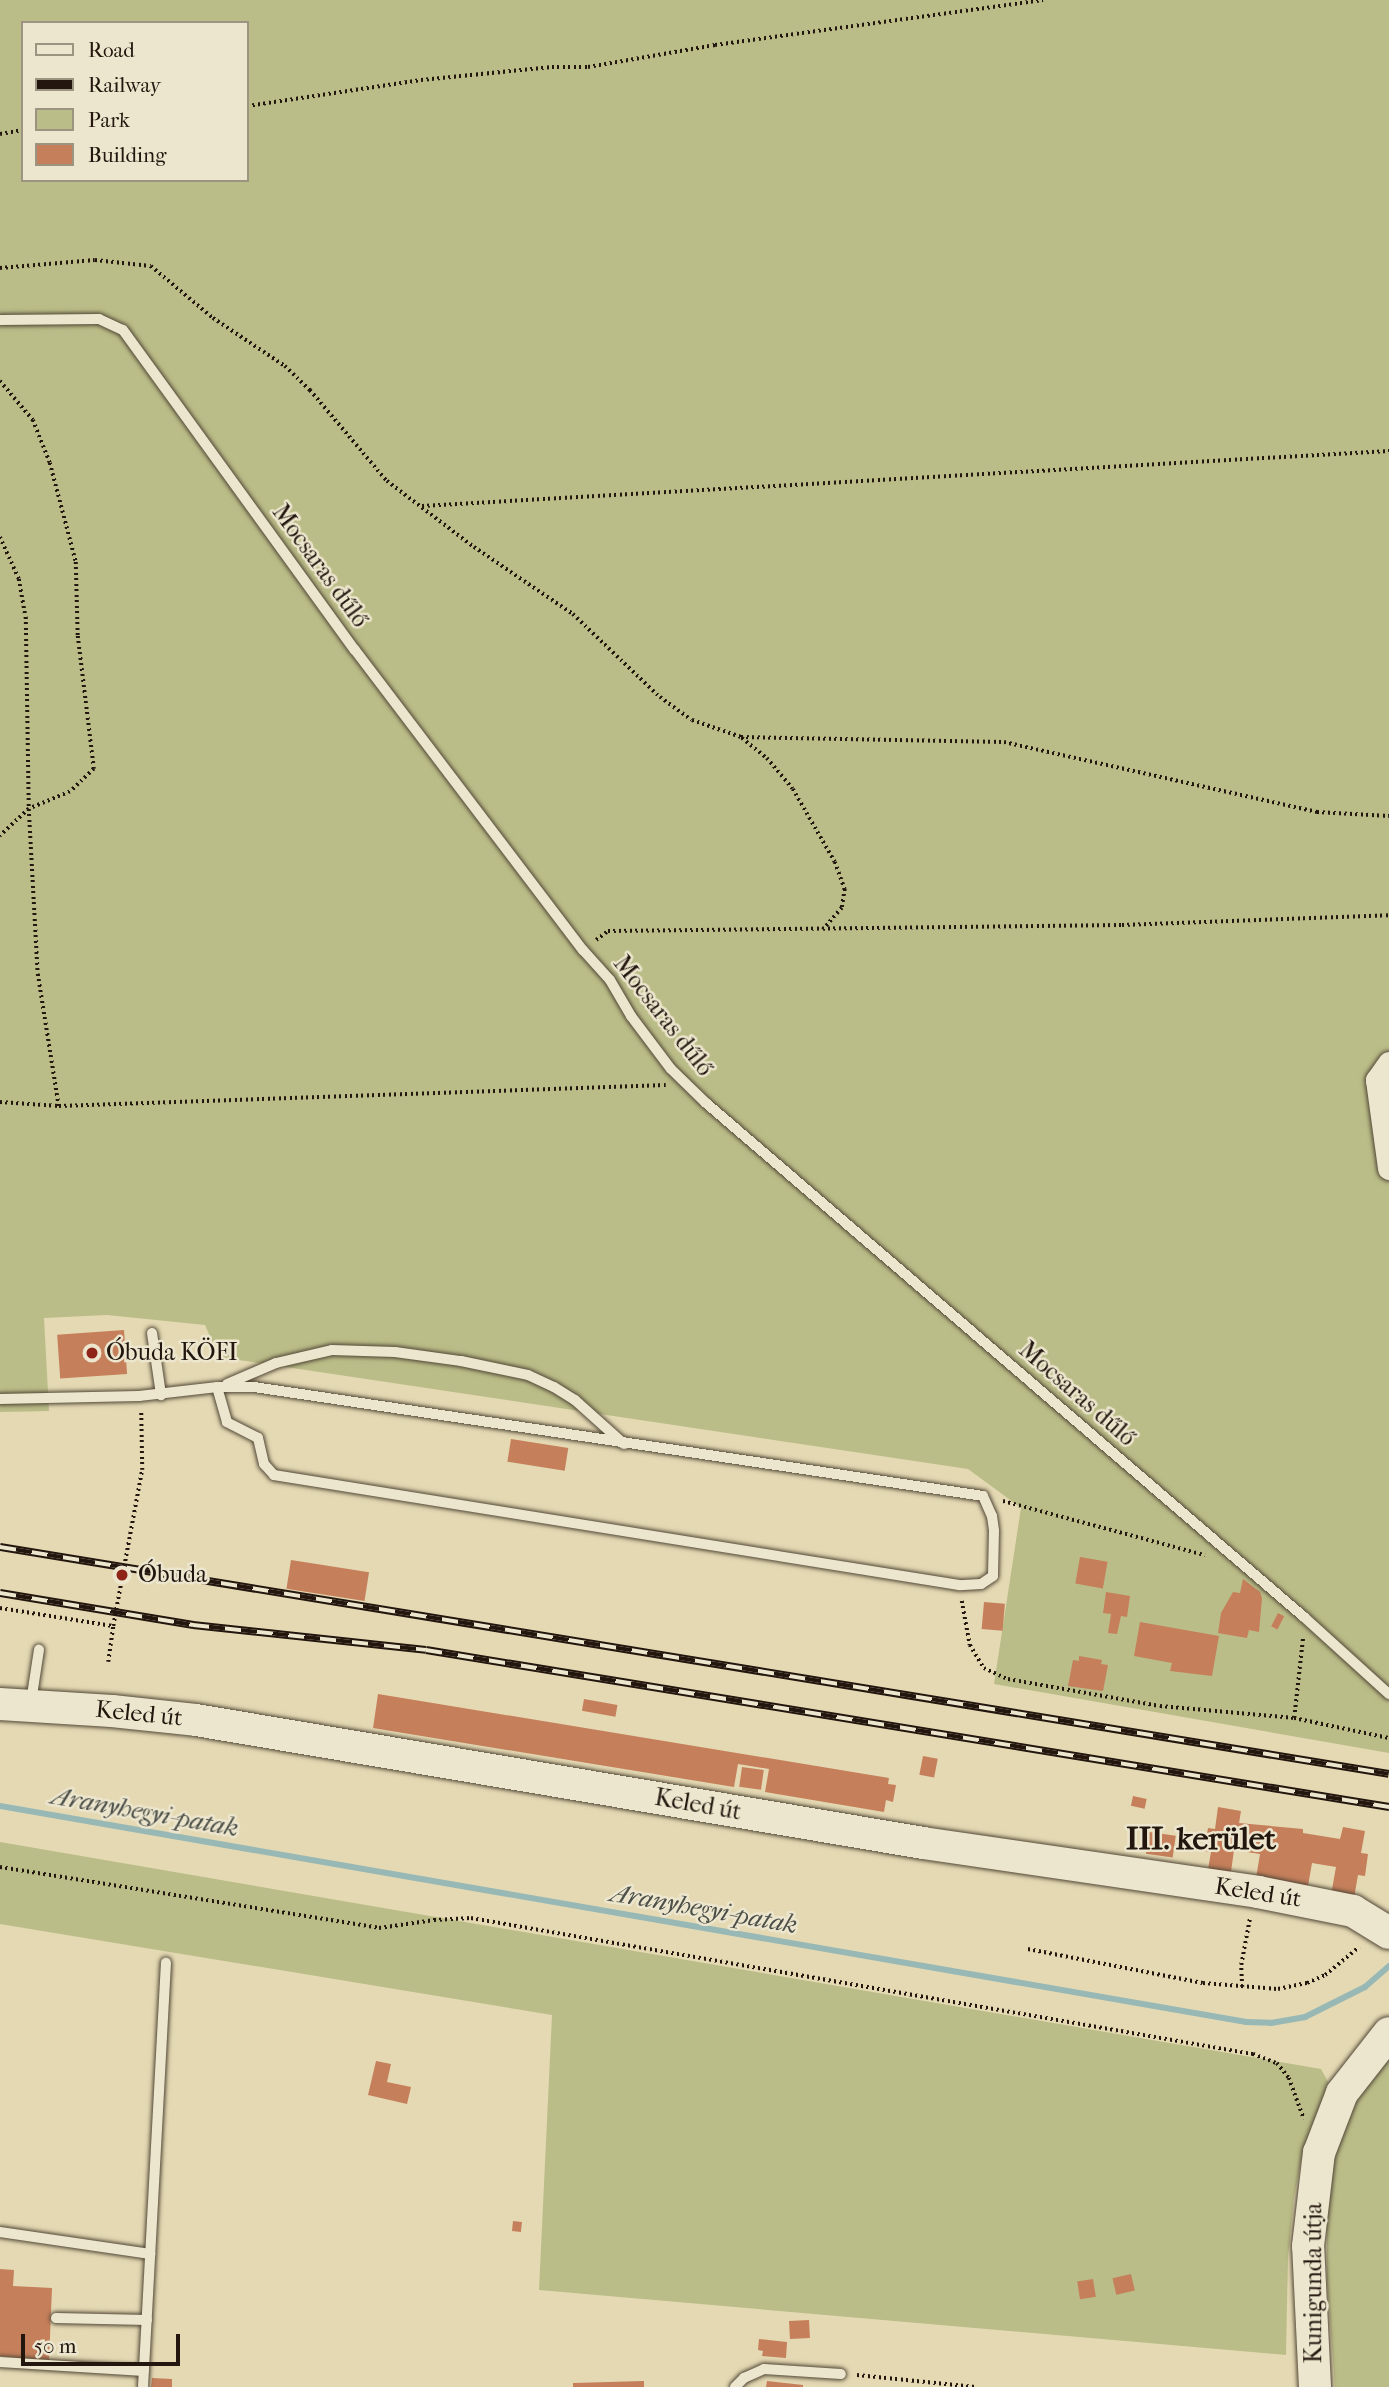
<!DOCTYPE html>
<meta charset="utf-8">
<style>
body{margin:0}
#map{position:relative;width:1389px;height:2387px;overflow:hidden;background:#e4d9b3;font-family:"IM FELL French Canon",serif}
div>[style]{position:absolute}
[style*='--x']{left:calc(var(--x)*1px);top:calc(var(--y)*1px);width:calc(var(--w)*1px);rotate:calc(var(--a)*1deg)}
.green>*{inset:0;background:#bbbd88}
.stream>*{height:6px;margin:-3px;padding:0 3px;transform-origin:3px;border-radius:3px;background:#98b8b5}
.building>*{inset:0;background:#c57f5b;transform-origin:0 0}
.path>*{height:3.5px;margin-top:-1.75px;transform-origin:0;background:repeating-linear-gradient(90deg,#22160e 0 2px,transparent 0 5.5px)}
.roads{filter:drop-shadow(0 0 2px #524737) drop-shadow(0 0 2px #524737)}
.lane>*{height:10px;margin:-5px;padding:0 5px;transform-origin:5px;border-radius:5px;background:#ede6ce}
.street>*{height:23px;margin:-11.5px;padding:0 11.5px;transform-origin:11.5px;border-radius:11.5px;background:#ede6ce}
.secondary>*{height:32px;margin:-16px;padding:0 16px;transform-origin:16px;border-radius:16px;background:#ede6ce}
.rail>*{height:8px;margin-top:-4px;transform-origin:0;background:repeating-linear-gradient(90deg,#ede6ce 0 16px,#22160e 0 32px);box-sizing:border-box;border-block:2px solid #22160e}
.dots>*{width:19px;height:19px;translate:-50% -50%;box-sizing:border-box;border:4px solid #ede6ce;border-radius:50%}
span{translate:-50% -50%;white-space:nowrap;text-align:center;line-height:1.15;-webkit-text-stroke:5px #ede6ce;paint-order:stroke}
.street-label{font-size:24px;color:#22160e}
.poi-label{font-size:24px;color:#22160e}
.left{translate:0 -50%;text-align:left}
.water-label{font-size:26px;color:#4b4f48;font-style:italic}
.district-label{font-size:32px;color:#22160e;font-weight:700}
.legend{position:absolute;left:21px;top:21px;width:228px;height:161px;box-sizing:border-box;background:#ede6ce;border:2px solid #9c9381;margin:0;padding:9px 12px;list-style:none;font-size:21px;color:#22160e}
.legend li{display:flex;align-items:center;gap:14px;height:35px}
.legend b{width:35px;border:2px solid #9c9381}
.scale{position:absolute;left:21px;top:2334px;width:159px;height:32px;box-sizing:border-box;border:4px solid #22160e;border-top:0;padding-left:9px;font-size:21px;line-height:24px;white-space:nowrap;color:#22160e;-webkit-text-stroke:5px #ede6ce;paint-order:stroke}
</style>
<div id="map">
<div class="green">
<i style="clip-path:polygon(evenodd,0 0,1389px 0,1389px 1065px,1386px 1065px,1389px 1088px,1389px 1753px,994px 1684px,1021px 1508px,968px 1469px,219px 1357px,205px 1325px,107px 1315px,44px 1318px,49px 1411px,0 1412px,0 0,23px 23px,247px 23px,247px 180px,23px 180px,23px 23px)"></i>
<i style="clip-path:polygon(0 1842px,1321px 2069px,1333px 2091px,1301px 2161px,1294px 2197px,1288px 2257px,1286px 2355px,539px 2290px,552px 2015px,0 1924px)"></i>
<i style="clip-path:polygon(1389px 2050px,1389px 2387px,1335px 2387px,1327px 2280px,1327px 2205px,1332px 2166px,1356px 2096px)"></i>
</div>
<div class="stream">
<i style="--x:0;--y:1806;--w:1265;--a:9.83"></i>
<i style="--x:1246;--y:2022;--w:25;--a:2"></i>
<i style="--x:1271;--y:2023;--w:35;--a:-10"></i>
<i style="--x:1305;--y:2017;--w:67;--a:-26.6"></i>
<i style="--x:1365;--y:1987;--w:32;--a:-41"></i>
</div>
<div class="building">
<i style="left:124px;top:1330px;width:44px;height:67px;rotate:86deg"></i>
<i style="left:511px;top:1439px;width:58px;height:23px;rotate:9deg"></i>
<i style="left:1080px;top:1557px;width:28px;height:27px;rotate:10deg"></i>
<i style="left:291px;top:1560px;width:79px;height:29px;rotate:9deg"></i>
<i style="clip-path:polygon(1243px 1579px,1260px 1592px,1262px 1598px,1259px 1632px,1249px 1630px,1247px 1638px,1218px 1633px,1221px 1613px,1233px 1592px,1240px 1593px)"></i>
<i style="clip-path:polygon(1106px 1592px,1130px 1596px,1127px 1617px,1121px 1616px,1117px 1634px,1108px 1633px,1111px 1614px,1103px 1613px)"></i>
<i style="left:984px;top:1602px;width:21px;height:27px;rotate:5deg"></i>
<i style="left:1278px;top:1613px;width:7px;height:15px;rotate:27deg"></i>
<i style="clip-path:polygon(1140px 1622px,1219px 1636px,1212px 1676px,1170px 1671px,1172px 1663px,1134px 1656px)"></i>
<i style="clip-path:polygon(1079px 1656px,1102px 1660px,1101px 1664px,1108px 1665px,1103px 1691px,1068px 1686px,1073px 1660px,1079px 1661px)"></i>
<i style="clip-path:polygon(378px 1694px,889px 1778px,888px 1784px,896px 1785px,893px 1802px,886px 1800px,884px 1812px,765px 1792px,769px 1769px,738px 1764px,734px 1787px,373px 1728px)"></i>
<i style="left:584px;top:1699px;width:34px;height:12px;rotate:10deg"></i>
<i style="left:923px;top:1756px;width:15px;height:19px;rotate:11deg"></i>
<i style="left:742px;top:1767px;width:22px;height:20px;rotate:8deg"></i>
<i style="left:1133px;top:1796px;width:14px;height:10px;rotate:12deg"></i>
<i style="clip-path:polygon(1218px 1807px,1241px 1811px,1239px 1823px,1303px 1829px,1303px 1833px,1340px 1839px,1343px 1827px,1365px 1831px,1361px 1853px,1368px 1854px,1365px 1876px,1358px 1875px,1354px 1898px,1331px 1895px,1336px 1867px,1312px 1863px,1308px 1886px,1256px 1878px,1260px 1854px,1234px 1850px,1230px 1879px,1207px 1875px,1211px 1852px,1204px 1851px,1208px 1828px,1215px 1829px)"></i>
<i style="left:1149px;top:1832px;width:27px;height:22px;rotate:8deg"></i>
<i style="clip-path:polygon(376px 2061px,391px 2064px,387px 2082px,411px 2087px,407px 2104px,368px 2095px)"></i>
<i style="left:513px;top:2221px;width:9px;height:10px;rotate:6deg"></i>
<i style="clip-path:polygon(0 2269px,14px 2270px,13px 2286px,52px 2288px,49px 2361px,0 2356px)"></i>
<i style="left:1131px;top:2274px;width:17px;height:19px;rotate:77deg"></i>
<i style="left:1093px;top:2279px;width:18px;height:16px;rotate:81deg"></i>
<i style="left:809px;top:2320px;width:18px;height:20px;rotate:87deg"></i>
<i style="clip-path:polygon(759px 2339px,787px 2342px,786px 2358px,762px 2356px,763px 2351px,758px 2350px)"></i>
<i style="clip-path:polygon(152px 2378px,172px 2379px,172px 2387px,151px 2387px)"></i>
<i style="clip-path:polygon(644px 2381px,644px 2387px,573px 2387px,573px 2383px)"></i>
<i style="clip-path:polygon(767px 2381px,803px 2385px,803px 2387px,766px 2387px)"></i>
</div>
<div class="path">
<i style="--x:247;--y:106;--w:176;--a:-8.5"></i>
<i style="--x:421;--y:80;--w:132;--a:-5.7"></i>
<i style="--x:552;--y:67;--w:36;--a:0"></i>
<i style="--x:588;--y:67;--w:129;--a:-9.8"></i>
<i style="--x:715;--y:45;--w:331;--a:-7.8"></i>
<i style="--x:0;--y:134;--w:23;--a:-10"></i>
<i style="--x:0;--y:268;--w:95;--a:-4.8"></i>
<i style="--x:95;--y:260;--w:56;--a:6.1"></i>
<i style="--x:151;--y:266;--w:81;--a:40"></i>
<i style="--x:213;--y:318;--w:87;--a:33.7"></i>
<i style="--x:285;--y:366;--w:35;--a:44"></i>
<i style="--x:310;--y:390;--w:119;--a:49.8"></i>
<i style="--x:387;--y:481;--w:109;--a:37.2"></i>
<i style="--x:474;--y:547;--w:120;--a:34.1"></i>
<i style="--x:573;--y:614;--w:120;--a:43.7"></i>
<i style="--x:660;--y:697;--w:39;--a:36"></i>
<i style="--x:692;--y:720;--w:52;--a:19.1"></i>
<i style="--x:741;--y:737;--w:263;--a:1.1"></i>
<i style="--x:1004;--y:742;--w:321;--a:12.6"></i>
<i style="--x:1317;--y:812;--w:72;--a:3.2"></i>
<i style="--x:0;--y:381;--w:51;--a:49.8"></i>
<i style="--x:33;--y:420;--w:46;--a:68.4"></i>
<i style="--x:50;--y:463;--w:102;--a:75.3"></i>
<i style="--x:76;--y:562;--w:74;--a:88.5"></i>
<i style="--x:78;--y:636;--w:134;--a:83.1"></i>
<i style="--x:94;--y:769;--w:33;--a:136"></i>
<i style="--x:70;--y:792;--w:44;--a:157.5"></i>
<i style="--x:29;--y:809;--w:40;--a:137"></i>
<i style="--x:422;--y:506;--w:969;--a:-3.26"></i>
<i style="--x:0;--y:537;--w:46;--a:65.7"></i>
<i style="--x:19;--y:579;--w:39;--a:80"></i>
<i style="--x:26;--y:617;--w:192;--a:89.1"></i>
<i style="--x:29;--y:809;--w:165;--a:86.9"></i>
<i style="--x:38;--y:974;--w:134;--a:81"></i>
<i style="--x:742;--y:738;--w:32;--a:39"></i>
<i style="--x:767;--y:758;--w:40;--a:50"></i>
<i style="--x:793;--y:789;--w:84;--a:60.1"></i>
<i style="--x:835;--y:862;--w:29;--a:70"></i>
<i style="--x:845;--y:889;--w:19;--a:99"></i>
<i style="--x:842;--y:908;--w:29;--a:131"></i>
<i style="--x:596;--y:940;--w:15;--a:-37"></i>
<i style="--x:608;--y:931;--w:514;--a:-0.67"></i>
<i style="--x:1122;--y:925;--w:267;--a:-2.1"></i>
<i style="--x:0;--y:1102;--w:59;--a:3.9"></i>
<i style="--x:59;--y:1106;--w:607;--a:-1.98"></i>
<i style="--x:1003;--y:1501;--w:209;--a:15"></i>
<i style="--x:962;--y:1601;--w:45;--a:79.7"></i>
<i style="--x:970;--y:1645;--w:27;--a:59"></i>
<i style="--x:984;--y:1668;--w:26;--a:25"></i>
<i style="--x:1008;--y:1679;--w:154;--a:10.1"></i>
<i style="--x:1160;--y:1706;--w:135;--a:5.1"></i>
<i style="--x:1294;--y:1718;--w:97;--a:11.9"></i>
<i style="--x:0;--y:1608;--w:114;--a:9.1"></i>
<i style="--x:113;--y:1626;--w:159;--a:-79.5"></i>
<i style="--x:142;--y:1470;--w:60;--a:-91"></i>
<i style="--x:108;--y:1662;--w:36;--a:-82"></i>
<i style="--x:1294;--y:1718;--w:82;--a:-83.7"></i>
<i style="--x:0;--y:1867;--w:384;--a:9.1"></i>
<i style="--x:379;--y:1928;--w:56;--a:-8.3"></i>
<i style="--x:434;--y:1920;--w:37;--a:-3"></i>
<i style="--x:471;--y:1918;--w:794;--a:9.87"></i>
<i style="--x:1253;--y:2054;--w:26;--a:21"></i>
<i style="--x:1277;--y:2063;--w:19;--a:51"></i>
<i style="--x:1289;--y:2078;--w:44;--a:69.9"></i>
<i style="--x:1028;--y:1949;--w:178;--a:11"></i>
<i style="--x:1203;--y:1983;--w:75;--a:4.6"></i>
<i style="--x:1278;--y:1989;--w:30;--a:-12"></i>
<i style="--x:1307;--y:1983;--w:20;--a:-24"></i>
<i style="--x:1325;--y:1975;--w:44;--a:-39.5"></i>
<i style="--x:1242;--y:1987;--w:22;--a:-93"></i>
<i style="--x:1241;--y:1965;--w:49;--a:-79.4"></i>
<i style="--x:857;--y:2375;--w:119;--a:5.8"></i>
</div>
<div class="roads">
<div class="lane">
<i style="--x:0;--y:320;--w:99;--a:-0.6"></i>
<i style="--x:99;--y:319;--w:26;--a:25"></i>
<i style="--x:123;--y:330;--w:395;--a:54.1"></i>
<i style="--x:355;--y:650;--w:377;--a:52.8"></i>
<i style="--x:583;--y:950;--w:40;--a:48"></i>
<i style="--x:610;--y:980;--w:42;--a:59.7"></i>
<i style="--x:631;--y:1016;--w:66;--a:53"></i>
<i style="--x:671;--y:1069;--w:49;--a:44.2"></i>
<i style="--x:706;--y:1103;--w:789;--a:40.68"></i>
<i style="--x:1304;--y:1617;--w:115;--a:42.2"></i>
<i style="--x:152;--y:1333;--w:63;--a:81.7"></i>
<i style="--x:227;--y:1384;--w:53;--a:-23.2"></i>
<i style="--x:276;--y:1363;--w:57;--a:-13.1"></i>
<i style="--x:332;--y:1350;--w:63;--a:1.8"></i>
<i style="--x:395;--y:1352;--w:67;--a:7.8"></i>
<i style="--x:461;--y:1361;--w:68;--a:11.8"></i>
<i style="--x:528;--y:1375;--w:29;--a:25"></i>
<i style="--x:554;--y:1387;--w:25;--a:32"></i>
<i style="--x:575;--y:1400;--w:66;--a:41.9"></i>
<i style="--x:0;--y:1399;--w:139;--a:-1.2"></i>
<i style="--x:139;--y:1396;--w:79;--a:-6.6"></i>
<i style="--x:217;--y:1387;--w:37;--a:0"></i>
<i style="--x:254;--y:1387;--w:737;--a:8.5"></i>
<i style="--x:983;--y:1496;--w:22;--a:66"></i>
<i style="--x:992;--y:1516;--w:15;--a:82"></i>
<i style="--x:994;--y:1531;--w:45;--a:91.3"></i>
<i style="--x:993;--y:1576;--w:14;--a:146"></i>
<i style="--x:981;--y:1584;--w:22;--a:177"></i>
<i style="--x:959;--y:1585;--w:694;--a:-170.88"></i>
<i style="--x:274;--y:1475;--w:15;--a:-132"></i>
<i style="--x:264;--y:1464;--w:27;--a:-103"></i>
<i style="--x:258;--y:1438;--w:35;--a:-153"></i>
<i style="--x:227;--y:1422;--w:36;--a:-106"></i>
<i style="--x:31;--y:1702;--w:53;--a:-81.3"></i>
<i style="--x:0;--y:2232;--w:152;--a:8.3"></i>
<i style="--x:56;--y:2318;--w:91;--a:1.3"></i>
<i style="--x:0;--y:2362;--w:144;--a:3.6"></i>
<i style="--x:143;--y:2387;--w:425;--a:-86.9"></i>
<i style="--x:735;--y:2387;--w:13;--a:-45"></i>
<i style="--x:744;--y:2378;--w:22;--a:-24"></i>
<i style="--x:764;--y:2369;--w:77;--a:3.7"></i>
</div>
<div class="street">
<i style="--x:1389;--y:1063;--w:21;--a:125"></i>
<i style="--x:1377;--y:1080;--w:89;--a:82.2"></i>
</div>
<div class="secondary">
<i style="--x:0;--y:1704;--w:112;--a:3.6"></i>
<i style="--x:112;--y:1711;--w:84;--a:6.1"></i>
<i style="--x:196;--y:1720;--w:737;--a:9.6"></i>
<i style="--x:923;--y:1843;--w:339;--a:8.3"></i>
<i style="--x:1258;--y:1892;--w:97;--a:11.3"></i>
<i style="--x:1353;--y:1911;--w:42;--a:31.4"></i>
<i style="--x:1315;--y:2387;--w:141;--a:-92.8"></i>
<i style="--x:1308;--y:2246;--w:94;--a:-83.3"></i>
<i style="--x:1319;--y:2153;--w:64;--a:-69"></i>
<i style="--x:1342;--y:2093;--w:76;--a:-51.9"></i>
</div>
</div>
<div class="rail">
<i style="--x:0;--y:1547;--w:1407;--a:9.28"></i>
<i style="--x:0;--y:1593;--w:196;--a:9.4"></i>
<i style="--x:193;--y:1625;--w:234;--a:6.1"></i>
<i style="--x:426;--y:1650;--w:976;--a:9.26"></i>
</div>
<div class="dots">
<i style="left:92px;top:1353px;background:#8f2418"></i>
<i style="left:122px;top:1575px;background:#8f2418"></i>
</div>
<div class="street-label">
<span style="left:320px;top:566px;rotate:54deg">Mocsaras dűlő</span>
<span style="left:663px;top:1016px;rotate:52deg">Mocsaras dűlő</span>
<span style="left:1077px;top:1394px;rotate:41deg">Mocsaras dűlő</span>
<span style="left:139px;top:1714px;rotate:6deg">Keled út</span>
<span style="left:698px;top:1805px;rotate:10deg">Keled út</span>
<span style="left:1258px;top:1893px;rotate:9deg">Keled út</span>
<span style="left:1314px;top:2283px;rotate:-90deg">Kunigunda útja</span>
</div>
<div class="poi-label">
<span class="left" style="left:106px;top:1353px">Óbuda KÖFI</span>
<span class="left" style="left:138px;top:1575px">Óbuda</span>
</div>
<div class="water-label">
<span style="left:145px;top:1812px;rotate:10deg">Aranyhegyi-patak</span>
<span style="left:704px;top:1909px;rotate:10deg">Aranyhegyi-patak</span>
</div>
<div class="district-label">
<span style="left:1201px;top:1839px">III. kerület</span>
</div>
<ul class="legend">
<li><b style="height:9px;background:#ede6ce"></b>Road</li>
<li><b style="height:9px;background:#22160e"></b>Railway</li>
<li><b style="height:19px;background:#bbbd88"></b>Park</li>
<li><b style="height:19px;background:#c57f5b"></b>Building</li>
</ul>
<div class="scale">50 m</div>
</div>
